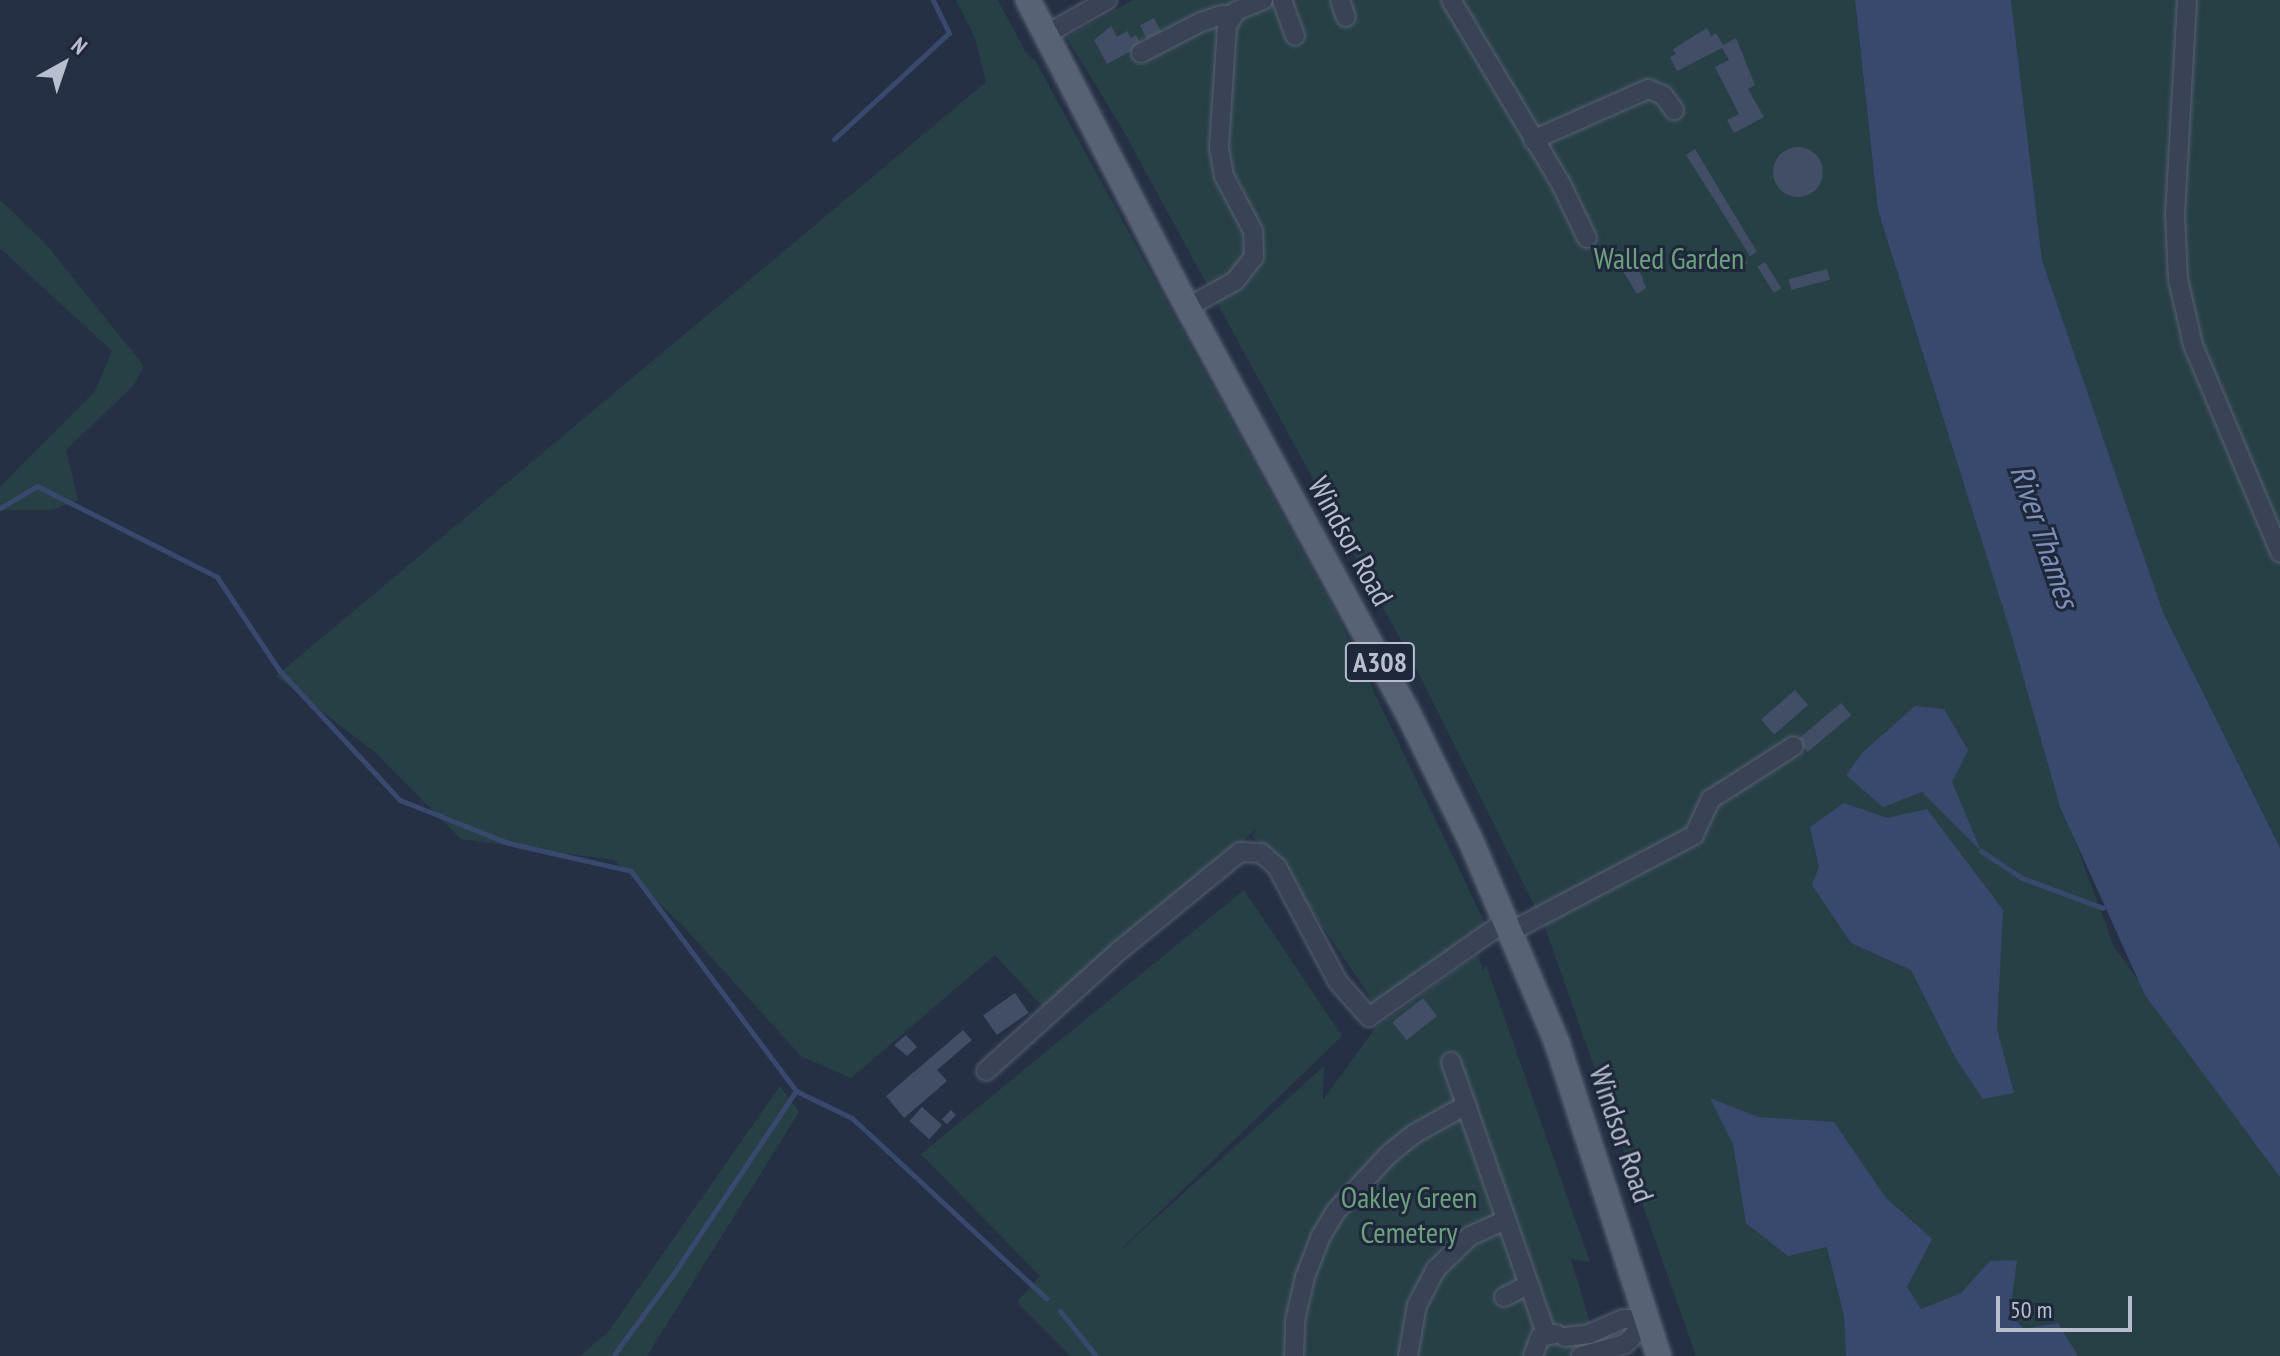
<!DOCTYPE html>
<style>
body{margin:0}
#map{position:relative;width:2280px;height:1356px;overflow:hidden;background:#253045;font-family:"PT Sans Narrow",sans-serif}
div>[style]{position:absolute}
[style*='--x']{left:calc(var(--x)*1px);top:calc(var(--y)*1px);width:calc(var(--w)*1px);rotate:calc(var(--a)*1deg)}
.green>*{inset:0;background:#274046}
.water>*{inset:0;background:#38496d}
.stream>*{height:5px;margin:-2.5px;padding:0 2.5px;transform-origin:2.5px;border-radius:2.5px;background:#38496d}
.building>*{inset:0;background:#414e65;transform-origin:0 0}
.round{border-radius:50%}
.roads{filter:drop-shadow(0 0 2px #596072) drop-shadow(0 0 2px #596072)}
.minor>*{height:18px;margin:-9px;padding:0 9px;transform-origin:9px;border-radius:9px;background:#3a4355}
.major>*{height:24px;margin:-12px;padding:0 12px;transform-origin:12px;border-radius:12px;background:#586275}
span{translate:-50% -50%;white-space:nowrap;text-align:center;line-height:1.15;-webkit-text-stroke:6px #1f273a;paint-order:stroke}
.shield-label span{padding:2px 6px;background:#1f273a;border:2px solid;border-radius:6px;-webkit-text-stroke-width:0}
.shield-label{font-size:28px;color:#b8bece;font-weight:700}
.park-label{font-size:30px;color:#6da17e}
.street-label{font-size:30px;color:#b8bece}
.water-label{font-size:32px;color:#7d90b7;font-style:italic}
.north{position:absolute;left:24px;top:24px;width:80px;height:80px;-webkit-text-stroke:6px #1f273a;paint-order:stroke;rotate:40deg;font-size:22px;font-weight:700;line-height:32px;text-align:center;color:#b8bece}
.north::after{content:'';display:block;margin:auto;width:28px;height:36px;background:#b8bece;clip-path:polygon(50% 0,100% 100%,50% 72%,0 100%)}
.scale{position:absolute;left:1996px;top:1296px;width:136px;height:36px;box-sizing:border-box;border:4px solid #b8bece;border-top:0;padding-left:10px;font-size:24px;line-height:28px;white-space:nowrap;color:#b8bece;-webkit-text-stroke:6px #1f273a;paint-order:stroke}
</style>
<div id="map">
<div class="green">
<i style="clip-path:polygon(956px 0,998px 0,1026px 53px,1035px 60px,1337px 615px,1485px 923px,1374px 1003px,1274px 854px,1252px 836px,1257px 829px,1043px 1007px,995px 955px,851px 1078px,801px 1056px,684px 927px,614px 860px,461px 839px,376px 753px,276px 676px,986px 82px,975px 38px)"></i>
<i style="clip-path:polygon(1133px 0,1855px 0,1878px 212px,2011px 634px,2052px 778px,2114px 947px,2280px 1174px,2280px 1356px,1696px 1356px,1545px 927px,1414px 664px,1119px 123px,1066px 37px)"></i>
<i style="clip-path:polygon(2011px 0,2280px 0,2280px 848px,2163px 612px,2042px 260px)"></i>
<i style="clip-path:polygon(0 200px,44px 242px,144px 366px,134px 385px,66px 450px,78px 500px,53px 510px,0 510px,0 487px,95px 391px,112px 351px,0 248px)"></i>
<i style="clip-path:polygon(1244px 890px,1342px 1036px,1113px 1257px,1324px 1066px,1323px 1100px,1376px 1027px,1478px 954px,1483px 971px,1486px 965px,1590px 1262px,1571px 1259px,1600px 1356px,1071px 1356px,1017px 1302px,1040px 1276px,921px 1154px)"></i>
<i style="clip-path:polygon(780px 1086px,799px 1112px,647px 1356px,580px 1356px,609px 1331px)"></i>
</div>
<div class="water">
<i style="clip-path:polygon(1855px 0,2011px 0,2042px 260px,2163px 612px,2280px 848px,2280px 1177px,2145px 995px,2060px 807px,2011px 634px,1878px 211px)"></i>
<i style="clip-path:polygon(1915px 706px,1944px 709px,1968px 750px,1952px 782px,1981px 851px,1922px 792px,1883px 807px,1846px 775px,1863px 752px)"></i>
<i style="clip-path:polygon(1844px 803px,1887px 818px,1927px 809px,2003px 910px,1997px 1029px,2014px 1093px,1983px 1099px,1955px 1057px,1911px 970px,1851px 943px,1812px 885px,1819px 867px,1810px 827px)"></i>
<i style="clip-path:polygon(1710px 1098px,1758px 1117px,1834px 1122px,1886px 1198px,1932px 1239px,1907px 1287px,1921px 1309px,1961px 1293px,1990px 1261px,2017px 1260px,2010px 1313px,2024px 1329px,2058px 1323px,2078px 1356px,1846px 1356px,1844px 1316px,1827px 1247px,1788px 1256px,1746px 1223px,1733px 1144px)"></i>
</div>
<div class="stream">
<i style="--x:834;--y:139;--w:156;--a:-42.7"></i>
<i style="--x:949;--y:33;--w:37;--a:-116"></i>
<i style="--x:0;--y:508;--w:43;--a:-30.7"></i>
<i style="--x:37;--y:486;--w:202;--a:26.8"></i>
<i style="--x:217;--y:577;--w:112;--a:56.3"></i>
<i style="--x:279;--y:670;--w:178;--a:47.1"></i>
<i style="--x:400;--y:800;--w:116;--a:21.7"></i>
<i style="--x:508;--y:843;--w:126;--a:12.8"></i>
<i style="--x:631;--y:871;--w:275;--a:53.1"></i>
<i style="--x:1981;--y:851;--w:49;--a:33.4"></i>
<i style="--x:2022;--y:878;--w:86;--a:20.3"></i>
<i style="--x:1060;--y:1311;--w:58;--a:51.3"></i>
<i style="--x:613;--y:1356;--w:99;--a:-53.6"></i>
<i style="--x:672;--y:1276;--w:223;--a:-56.2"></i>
<i style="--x:796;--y:1091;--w:62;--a:25.7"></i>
<i style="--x:852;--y:1118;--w:265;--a:42.9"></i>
</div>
<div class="building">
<i style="left:1154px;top:18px;width:15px;height:16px;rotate:62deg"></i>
<i style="clip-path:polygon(1111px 26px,1117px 37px,1127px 31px,1131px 38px,1136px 35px,1142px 45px,1107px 64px,1094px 40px)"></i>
<i style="clip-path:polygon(1707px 28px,1711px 36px,1716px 33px,1723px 45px,1736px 38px,1755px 85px,1748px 89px,1764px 117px,1734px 133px,1727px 120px,1739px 114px,1715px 67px,1729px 60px,1722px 48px,1677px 71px,1670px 57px,1676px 54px,1673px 49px)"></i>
<i class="round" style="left:1773px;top:147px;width:50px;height:50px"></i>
<i style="clip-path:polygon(1695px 149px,1757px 252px,1750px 256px,1686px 155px)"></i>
<i style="clip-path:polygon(1744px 258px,1748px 263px,1740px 269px,1736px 263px)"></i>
<i style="clip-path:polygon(1630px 262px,1641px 274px,1646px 288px,1637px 294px,1621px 268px)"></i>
<i style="left:1765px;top:262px;width:31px;height:9px;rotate:58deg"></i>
<i style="left:1827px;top:269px;width:11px;height:40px;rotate:75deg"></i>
<i style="left:1795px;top:690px;width:20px;height:45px;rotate:49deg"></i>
<i style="left:1841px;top:703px;width:16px;height:57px;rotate:50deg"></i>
<i style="left:1015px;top:993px;width:24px;height:39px;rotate:55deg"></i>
<i style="left:1423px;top:998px;width:23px;height:39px;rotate:52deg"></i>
<i style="clip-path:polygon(963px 1030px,972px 1040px,937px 1070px,947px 1081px,904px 1118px,886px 1096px)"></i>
<i style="clip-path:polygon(906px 1035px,917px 1047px,907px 1056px,894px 1045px)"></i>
<i style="left:922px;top:1107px;width:27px;height:19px;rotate:42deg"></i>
<i style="left:951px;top:1110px;width:7px;height:13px;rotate:45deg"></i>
</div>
<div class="roads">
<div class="minor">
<i style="--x:1282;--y:0;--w:38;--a:70"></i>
<i style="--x:1340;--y:0;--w:18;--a:71"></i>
<i style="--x:1451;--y:0;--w:214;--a:59.1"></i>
<i style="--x:1561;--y:184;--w:60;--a:64.3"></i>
<i style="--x:2187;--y:0;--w:214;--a:93.2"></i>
<i style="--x:2175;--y:214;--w:65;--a:87.4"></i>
<i style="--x:2178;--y:279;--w:68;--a:77.2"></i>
<i style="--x:2193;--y:345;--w:225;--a:67.2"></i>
<i style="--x:1047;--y:34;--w:69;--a:-29.5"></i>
<i style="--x:1141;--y:53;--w:68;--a:-27.3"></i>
<i style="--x:1201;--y:22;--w:21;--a:-19"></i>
<i style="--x:1221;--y:15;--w:11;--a:0"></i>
<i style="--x:1533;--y:140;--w:126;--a:-23.9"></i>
<i style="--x:1648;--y:89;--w:16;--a:22"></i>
<i style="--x:1663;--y:95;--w:19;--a:54"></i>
<i style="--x:1188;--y:307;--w:54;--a:-29"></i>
<i style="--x:1235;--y:281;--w:31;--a:-52"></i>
<i style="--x:1254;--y:257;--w:26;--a:-92"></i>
<i style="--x:1253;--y:231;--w:62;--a:-117.8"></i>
<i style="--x:1224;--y:176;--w:29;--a:-100"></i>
<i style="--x:1219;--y:147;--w:121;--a:-86.2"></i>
<i style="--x:1227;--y:26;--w:17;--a:-59"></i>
<i style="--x:1236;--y:11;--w:29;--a:-22"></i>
<i style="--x:1512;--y:931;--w:206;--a:-27.8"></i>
<i style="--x:1694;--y:835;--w:40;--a:-65"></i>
<i style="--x:1711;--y:799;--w:98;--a:-32.6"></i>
<i style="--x:1451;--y:1062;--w:288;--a:70.7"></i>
<i style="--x:986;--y:1071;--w:181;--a:-42.1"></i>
<i style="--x:1120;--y:950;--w:155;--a:-39.2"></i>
<i style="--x:1240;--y:852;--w:21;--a:3"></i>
<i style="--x:1261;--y:853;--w:21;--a:41"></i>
<i style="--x:1277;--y:867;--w:130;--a:62.1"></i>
<i style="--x:1338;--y:982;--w:47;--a:48.5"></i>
<i style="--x:1369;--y:1017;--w:169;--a:-35.1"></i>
<i style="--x:1504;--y:1297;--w:27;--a:-27"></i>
<i style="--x:1565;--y:1337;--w:24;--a:-7"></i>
<i style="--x:1589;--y:1334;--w:37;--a:-24"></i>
<i style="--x:1623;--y:1319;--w:26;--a:2"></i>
<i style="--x:1649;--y:1320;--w:34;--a:135"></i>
<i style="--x:1625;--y:1344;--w:46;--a:164.7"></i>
<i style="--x:1294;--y:1356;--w:35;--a:-88"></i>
<i style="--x:1295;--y:1321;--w:45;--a:-77.2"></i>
<i style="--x:1305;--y:1277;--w:44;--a:-68.7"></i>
<i style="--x:1321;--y:1236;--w:29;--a:-59"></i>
<i style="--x:1336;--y:1211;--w:76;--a:-47.1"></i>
<i style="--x:1388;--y:1155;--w:33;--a:-39"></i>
<i style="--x:1414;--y:1134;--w:60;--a:-29.1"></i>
<i style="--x:1408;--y:1356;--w:52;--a:-80"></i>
<i style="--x:1417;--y:1305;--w:41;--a:-62.2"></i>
<i style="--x:1436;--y:1269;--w:47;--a:-44.1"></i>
<i style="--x:1470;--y:1236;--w:39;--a:-24"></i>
<i style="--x:1533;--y:1356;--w:20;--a:-70"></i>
<i style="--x:1540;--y:1337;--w:16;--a:-11"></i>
</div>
<div class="major">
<i style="--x:1028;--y:0;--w:318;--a:62.6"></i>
<i style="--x:1174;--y:282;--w:488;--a:61.5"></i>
<i style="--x:1407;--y:711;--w:145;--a:63.8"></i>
<i style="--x:1471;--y:841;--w:220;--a:66.9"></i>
<i style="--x:1557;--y:1043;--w:329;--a:72"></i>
</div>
</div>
<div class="shield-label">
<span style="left:1380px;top:662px">A308</span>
</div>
<div class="park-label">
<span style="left:1669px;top:258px">Walled Garden</span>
<span style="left:1409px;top:1214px">Oakley Green<br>Cemetery</span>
</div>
<div class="street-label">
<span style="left:1351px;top:541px;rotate:61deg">Windsor Road</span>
<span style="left:1622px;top:1134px;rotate:71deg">Windsor Road</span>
</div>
<div class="water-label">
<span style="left:2045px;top:536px;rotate:71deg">River Thames</span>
</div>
<div class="north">N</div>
<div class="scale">50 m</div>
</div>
